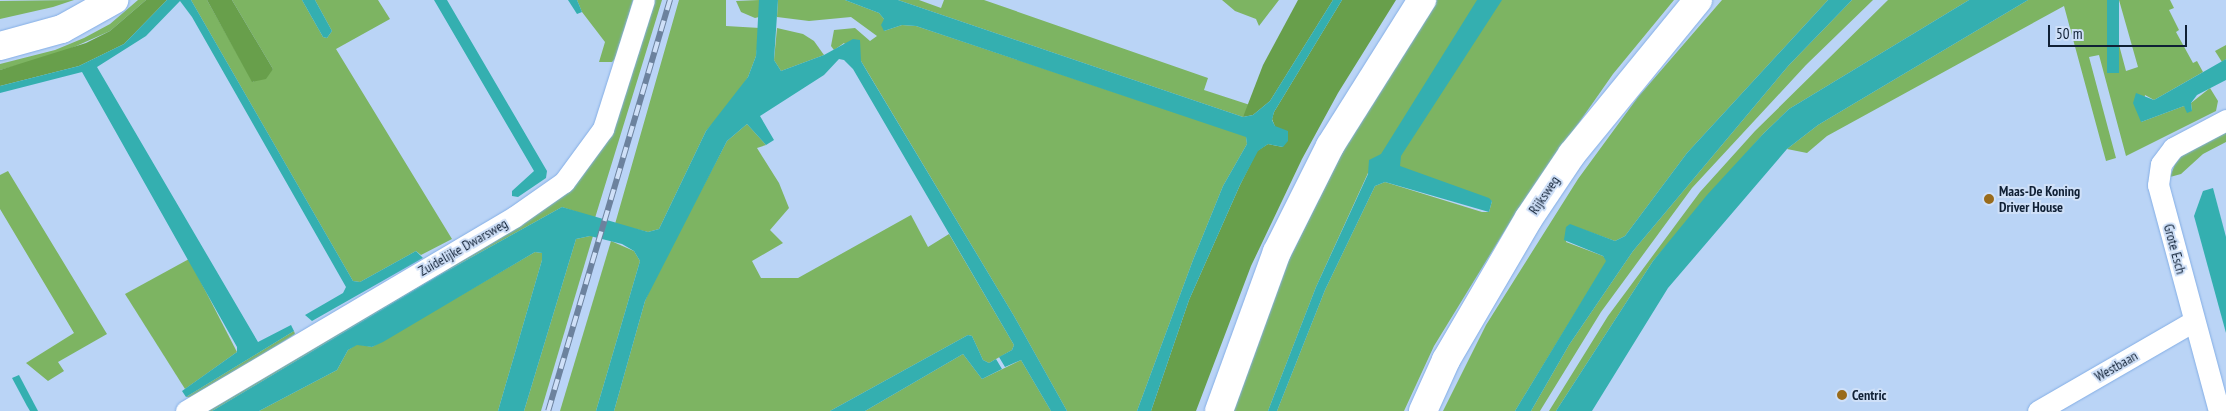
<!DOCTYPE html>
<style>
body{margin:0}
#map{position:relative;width:2226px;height:411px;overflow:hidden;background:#bad4f6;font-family:"PT Sans Narrow",sans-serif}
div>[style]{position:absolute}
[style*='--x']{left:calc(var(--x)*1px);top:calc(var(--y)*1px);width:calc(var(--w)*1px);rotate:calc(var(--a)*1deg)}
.green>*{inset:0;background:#7db462}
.forest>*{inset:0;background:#689f4b}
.water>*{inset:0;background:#34afb0;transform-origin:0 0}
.roads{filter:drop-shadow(0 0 1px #84aee5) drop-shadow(0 0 1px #84aee5)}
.street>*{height:21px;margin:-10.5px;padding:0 10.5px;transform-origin:10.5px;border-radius:10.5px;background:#fff}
.highway>*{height:28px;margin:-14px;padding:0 14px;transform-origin:14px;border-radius:14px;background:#fff}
.rail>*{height:5.5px;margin-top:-2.75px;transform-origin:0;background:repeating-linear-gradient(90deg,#cfe0f8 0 11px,#6c829e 0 22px);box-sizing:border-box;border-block:1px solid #6c829e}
.dots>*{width:14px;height:14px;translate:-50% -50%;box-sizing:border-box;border:2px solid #cfe0f8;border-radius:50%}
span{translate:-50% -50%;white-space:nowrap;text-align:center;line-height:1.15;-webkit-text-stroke:4px #cfe0f8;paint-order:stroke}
.poi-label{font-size:14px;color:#102035;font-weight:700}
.left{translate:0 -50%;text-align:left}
.street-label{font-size:14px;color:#102035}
.scale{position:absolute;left:2048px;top:25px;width:139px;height:22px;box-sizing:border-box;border:2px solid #102035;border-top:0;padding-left:6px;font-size:15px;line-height:18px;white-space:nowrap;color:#102035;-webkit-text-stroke:4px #cfe0f8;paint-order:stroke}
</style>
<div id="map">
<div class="green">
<i style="clip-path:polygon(74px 0,53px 7px,0 19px,0 1px)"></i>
<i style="clip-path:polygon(138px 0,146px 0,110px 31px,56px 55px,0 70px,0 64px,55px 50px,84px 38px,110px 24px)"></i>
<i style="clip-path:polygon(191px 0,207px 0,253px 82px,273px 69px,232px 0,302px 0,323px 37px,327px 38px,332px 31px,315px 0,378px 0,390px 19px,336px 49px,452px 239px,421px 255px,416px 251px,360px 282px,353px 281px)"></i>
<i style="clip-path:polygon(577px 0,633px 0,618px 56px,612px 62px,599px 62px,605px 42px,582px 12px)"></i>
<i style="clip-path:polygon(652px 0,662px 0,595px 218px,562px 207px,436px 277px,212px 411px,200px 411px,573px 186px,602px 147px)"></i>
<i style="clip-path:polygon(679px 0,726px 0,726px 26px,760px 28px,756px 56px,748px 77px,735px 98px,706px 131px,659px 229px,648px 232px,615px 224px)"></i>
<i style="clip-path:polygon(759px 0,759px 17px,755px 18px,741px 12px,736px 1px)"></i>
<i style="clip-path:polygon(778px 0,845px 0,879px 13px,884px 19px,884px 31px,902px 25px,916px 26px,1246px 136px,1247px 144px,1223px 186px,1193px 260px,1137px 411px,1067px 411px,1014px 316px,861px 61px,844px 43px,834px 50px,831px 46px,834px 30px,855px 28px,870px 41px,877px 36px,851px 17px,809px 21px,777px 17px)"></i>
<i style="clip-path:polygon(898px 0,919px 0,941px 8px,944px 0,984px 0,1208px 78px,1204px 90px,1250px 105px,1243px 117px)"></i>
<i style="clip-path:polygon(1222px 0,1279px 0,1259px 26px,1256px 19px,1235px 11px)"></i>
<i style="clip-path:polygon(1432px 0,1674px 0,1613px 74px,1515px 214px,1434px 346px,1404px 411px,1277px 411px,1325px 290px,1375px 186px,1385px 182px,1482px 212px,1489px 212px,1492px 201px,1368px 173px,1316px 287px,1268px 411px,1232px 411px,1282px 274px,1373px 89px)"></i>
<i style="clip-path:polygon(1722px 0,1828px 0,1687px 153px,1625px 236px,1615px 241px,1570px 225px,1566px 242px,1603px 256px,1607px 261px,1515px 411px,1443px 411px,1486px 325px,1578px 179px,1638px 97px)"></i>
<i style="clip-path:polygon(1852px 0,1873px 0,1806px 65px,1692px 188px,1601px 312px,1540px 411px,1531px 411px,1569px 345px,1633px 251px,1789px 65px)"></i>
<i style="clip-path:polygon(1888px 0,1969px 0,1789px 109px,1764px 133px,1653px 261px,1556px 411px,1549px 411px,1608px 316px,1700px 192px,1755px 131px)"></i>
<i style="clip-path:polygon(2028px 0,2107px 0,2126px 71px,2138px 67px,2119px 0,2170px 0,2174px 8px,2169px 10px,2179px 30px,2176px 32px,2193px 63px,2197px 61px,2203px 72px,2154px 100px,2145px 95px,2141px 122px,2184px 106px,2192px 111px,2191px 103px,2210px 88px,2218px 101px,2216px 111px,2126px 156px,2099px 55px,2089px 57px,2116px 158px,2106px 161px,2064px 6px,1827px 136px,1807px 153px,1787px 149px,1818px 125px)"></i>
<i style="clip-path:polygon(777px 28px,803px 34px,814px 41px,824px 55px,781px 71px,774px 60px)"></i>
<i style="clip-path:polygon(2226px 45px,2226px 59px,2222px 62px,2215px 51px)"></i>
<i style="clip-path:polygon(747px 124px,766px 145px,757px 148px,779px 183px,789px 208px,770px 230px,783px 243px,752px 261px,761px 278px,798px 278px,911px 215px,928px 247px,949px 234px,1014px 345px,1012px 350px,989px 363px,983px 360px,972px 336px,968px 335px,830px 411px,614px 411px,645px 301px,654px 280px,727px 141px)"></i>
<i style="clip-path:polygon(2226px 128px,2226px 142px,2203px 154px,2181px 174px,2170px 177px,2175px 164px,2186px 151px)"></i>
<i style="clip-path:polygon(8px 171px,107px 334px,58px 362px,64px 371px,48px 381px,26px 363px,74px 333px,0 209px,0 175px)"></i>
<i style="clip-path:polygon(590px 236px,593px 236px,541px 411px,524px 411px,576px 239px)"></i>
<i style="clip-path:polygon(611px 241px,634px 251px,640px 261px,596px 411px,560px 411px)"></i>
<i style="clip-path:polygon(535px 252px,542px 253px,542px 260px,498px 411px,259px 411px,337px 370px,348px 350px,357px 344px,372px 347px)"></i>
<i style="clip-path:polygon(189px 259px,237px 352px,185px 389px,125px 294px)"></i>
<i style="clip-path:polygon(294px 331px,295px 334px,195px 398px,186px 397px)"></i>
<i style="clip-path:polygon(963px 354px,982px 379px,1021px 360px,1051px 411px,865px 411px)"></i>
</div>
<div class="forest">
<i style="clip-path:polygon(146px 0,167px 0,124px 44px,79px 66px,0 86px,0 70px,86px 43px,110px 31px)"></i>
<i style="clip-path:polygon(207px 0,232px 0,273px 69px,266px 79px,252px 82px)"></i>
<i style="clip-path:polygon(1298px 0,1333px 0,1270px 101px,1253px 115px,1243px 117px,1263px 65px)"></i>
<i style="clip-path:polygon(1342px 0,1396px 0,1338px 93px,1302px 159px,1251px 266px,1196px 411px,1151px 411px,1189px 300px,1240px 185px,1257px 151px,1268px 144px,1283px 147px,1272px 119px,1274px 112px)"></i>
</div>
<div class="water">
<i style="clip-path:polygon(167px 0,191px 0,353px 281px,360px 282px,416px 251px,423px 258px,312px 321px,305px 315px,343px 293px,346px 287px,192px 17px,180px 1px,146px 36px,97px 67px,258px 342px,291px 325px,294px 331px,186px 397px,182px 391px,237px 352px,237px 347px,82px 72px,0 93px,0 86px,79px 66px,124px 44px)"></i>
<i style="clip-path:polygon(302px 0,315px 0,332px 31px,327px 38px,323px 37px)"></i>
<i style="clip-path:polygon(434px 0,447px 0,547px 171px,546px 178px,518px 197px,512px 196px,512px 191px,534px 171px)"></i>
<i style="clip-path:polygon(568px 0,577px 0,582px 12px,577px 14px)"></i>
<i style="clip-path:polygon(759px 0,778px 0,774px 60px,781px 71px,824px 55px,853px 39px,860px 40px,861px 61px,868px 73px,1014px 316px,1067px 411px,1051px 411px,1021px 360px,1005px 367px,999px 357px,1012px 350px,1014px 345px,853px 69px,844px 60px,839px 59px,824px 75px,760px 116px,774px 140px,766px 145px,747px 124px,727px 141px,645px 301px,614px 411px,596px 411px,640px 261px,634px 251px,622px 244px,590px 236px,576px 239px,524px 411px,498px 411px,542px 260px,542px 253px,535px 252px,383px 342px,372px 347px,357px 345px,348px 350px,337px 370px,259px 411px,212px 411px,436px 277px,562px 207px,648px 232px,659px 229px,706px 131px,748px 77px,756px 56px)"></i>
<i style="clip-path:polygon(845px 0,898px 0,1243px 117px,1253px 115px,1270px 101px,1333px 0,1342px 0,1274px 112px,1272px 120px,1275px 126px,1288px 131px,1288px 141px,1283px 147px,1268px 144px,1258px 151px,1240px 185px,1189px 300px,1151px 411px,1137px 411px,1193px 260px,1223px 186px,1247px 144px,1246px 137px,916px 26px,902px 25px,884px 31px,881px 25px,884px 19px,879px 13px)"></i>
<i style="clip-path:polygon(1477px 0,1502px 0,1401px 156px,1400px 166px,1489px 198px,1492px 201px,1489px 212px,1385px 182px,1375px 186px,1325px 290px,1277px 411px,1268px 411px,1316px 287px,1368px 174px,1369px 160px,1381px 154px)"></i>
<i style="clip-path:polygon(1828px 0,1852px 0,1789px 65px,1633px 251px,1569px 345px,1531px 411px,1515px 411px,1606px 261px,1603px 256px,1564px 240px,1566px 227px,1570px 224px,1615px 241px,1625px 236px,1687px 153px)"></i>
<i style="clip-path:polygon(1969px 0,2028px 0,1818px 125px,1787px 149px,1668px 288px,1592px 411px,1556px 411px,1653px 261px,1707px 195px,1764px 133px,1789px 109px)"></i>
<i style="left:2107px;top:0;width:12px;height:73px"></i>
<i style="clip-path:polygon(2226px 59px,2226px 80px,2197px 95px,2191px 103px,2192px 111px,2187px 113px,2184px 106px,2141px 122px,2133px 103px,2136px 93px,2154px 100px)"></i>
<i style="clip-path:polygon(2213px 188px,2226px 237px,2226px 333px,2194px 216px,2203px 191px)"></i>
<i style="clip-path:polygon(968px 335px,972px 336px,983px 360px,989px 363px,996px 359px,1002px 369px,982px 379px,963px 354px,865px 411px,830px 411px)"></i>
<i style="clip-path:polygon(19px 375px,38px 411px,30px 411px,27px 406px,12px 378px)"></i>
</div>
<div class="roads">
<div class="street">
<i style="--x:186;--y:411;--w:381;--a:-30.6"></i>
<i style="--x:514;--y:217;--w:61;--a:-35"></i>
<i style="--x:564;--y:182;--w:66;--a:-53.7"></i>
<i style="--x:603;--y:129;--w:135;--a:-72.4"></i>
<i style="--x:2038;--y:411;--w:180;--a:-30"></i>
<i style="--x:2219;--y:411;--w:234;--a:-105.1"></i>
<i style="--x:2158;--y:185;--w:21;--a:-82"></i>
<i style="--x:2161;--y:164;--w:20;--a:-53"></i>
<i style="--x:2173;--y:148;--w:60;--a:-27.8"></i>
</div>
<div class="highway">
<i style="--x:0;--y:46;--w:64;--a:-15.3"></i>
<i style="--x:62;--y:29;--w:60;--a:-29.1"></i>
<i style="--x:1219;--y:411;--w:169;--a:-70"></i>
<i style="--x:1277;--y:252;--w:119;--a:-63.4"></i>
<i style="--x:1330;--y:146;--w:173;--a:-57.8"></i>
<i style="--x:1423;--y:411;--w:56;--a:-65.7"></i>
<i style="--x:1446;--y:360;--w:164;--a:-59.7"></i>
<i style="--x:1529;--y:218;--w:77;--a:-56.1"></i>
<i style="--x:1572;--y:154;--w:199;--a:-50.7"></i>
</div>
</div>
<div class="rail">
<i style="--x:548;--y:411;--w:429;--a:-73.5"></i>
</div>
<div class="dots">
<i style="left:1989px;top:199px;background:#996b1b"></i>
<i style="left:1842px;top:395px;background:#996b1b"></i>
</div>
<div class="poi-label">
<span class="left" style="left:1999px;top:199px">Maas-De Koning<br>Driver House</span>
<span class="left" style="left:1852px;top:395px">Centric</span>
</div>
<div class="street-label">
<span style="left:1544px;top:195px;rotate:-56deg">Rijksweg</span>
<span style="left:463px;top:247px;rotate:-30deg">Zuidelijke Dwarsweg</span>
<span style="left:2175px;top:249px;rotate:75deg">Grote Esch</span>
<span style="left:2116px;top:366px;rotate:-30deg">Westbaan</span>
</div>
<div class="scale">50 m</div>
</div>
